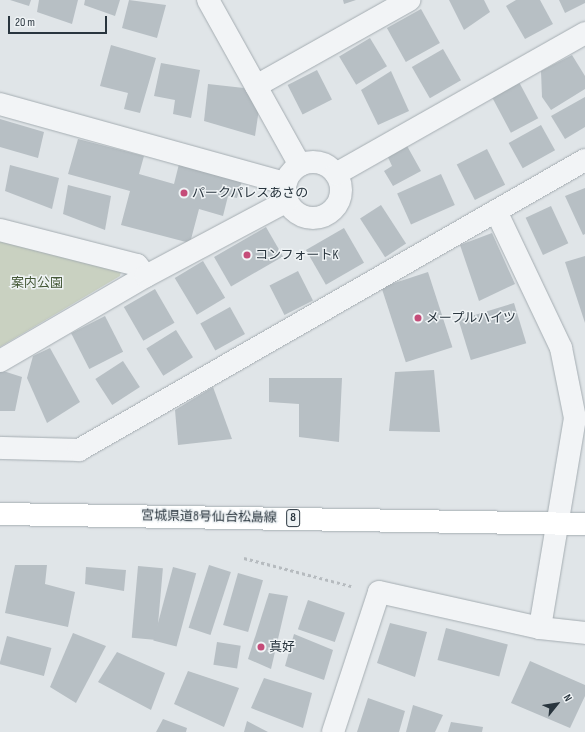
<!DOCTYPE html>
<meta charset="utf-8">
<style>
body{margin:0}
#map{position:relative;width:585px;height:732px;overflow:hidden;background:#e0e5e8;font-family:"Sofia Sans Condensed","Noto Sans JP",sans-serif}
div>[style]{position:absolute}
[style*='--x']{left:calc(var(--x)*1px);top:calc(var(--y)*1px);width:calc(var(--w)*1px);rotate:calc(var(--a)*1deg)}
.green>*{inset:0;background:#c9d1c1}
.building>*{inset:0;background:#b7bfc4;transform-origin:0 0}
.path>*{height:2.5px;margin-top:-1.25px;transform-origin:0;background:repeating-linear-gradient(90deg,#b6bbbf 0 3px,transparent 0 6px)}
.roads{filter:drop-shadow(0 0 1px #a5adb2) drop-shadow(0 0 1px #a5adb2)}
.street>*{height:22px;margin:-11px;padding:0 11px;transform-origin:11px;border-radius:11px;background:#f2f4f6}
.street>.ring{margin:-11px;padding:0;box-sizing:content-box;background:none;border:22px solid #f2f4f6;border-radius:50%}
.primary>*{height:22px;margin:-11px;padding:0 11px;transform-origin:11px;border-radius:11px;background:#fff}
.dots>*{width:11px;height:11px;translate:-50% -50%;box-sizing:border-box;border:2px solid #eff3f5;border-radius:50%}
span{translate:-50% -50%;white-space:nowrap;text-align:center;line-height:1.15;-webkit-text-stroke:3px #eff3f5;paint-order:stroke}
.shield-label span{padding:1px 3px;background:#eff3f5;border:1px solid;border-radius:3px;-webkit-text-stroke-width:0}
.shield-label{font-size:12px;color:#29353e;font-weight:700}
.poi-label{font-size:13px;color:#29353e}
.left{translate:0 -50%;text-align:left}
.park-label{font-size:13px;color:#455938}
.street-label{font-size:13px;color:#29353e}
.north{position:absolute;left:537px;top:684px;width:40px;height:40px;-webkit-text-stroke:3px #eff3f5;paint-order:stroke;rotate:60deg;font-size:11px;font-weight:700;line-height:16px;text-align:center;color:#29353e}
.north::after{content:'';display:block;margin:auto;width:14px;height:18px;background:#29353e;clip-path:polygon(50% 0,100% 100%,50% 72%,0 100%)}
.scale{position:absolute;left:8px;top:16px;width:99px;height:18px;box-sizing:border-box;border:2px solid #29353e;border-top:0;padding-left:5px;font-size:12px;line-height:14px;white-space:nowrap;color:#29353e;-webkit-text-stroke:3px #eff3f5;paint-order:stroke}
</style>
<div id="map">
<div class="green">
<i style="clip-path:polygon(0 236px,122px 266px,120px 276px,0 347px)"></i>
</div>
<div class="building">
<i style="clip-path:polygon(10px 0,31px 0,29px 6px)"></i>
<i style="clip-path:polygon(39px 0,78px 0,72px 24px,37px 12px)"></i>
<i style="clip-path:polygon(85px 0,120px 0,115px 16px,84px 5px)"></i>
<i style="clip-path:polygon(129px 0,166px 5px,157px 38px,122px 28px)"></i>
<i style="clip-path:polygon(343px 0,356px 0,344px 4px)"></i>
<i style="clip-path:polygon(449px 0,484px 0,490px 12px,464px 30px)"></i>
<i style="clip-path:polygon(516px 0,540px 0,553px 24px,525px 39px,506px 6px)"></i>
<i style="clip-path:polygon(559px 0,585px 0,585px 3px,565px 13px)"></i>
<i style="left:421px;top:9px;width:39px;height:39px;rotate:61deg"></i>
<i style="left:370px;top:38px;width:33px;height:36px;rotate:59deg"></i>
<i style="clip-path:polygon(111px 45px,156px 58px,140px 113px,124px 109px,128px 93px,100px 86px)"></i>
<i style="left:443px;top:49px;width:36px;height:36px;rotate:60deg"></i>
<i style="clip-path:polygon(572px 55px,585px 76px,585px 89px,551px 110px,542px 97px,541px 71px)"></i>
<i style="clip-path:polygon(161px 63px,200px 70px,191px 118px,173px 114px,175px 100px,154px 96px)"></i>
<i style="left:317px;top:70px;width:33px;height:33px;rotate:63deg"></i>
<i style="clip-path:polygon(391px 71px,409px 111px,378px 125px,361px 90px)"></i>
<i style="left:519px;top:82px;width:41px;height:31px;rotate:62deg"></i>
<i style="clip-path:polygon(208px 84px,244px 88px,259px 109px,255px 136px,204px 121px)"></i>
<i style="clip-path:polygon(585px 97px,585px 127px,565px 139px,551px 116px)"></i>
<i style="clip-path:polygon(0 119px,44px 132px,38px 158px,0 147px)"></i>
<i style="left:541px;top:125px;width:29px;height:37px;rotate:61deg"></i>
<i style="clip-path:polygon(78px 139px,144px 156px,139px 174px,174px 184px,179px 164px,242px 181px,237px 198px,228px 196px,223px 216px,199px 209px,190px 243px,121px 225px,130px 191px,68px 174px)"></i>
<i style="clip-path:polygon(406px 144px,421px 171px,393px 186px,384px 171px,392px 166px,386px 153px)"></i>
<i style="left:487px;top:149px;width:40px;height:34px;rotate:63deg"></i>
<i style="clip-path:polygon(10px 165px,59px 178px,52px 209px,5px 191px)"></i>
<i style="left:441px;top:174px;width:34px;height:48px;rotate:66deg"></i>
<i style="clip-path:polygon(68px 185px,111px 196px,105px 230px,63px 214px)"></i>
<i style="clip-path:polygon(585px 188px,585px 234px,583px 235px,565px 196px)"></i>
<i style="left:381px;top:205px;width:46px;height:25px;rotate:57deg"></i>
<i style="left:551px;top:206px;width:41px;height:28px;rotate:65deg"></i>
<i style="left:266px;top:227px;width:34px;height:60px;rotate:60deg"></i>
<i style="left:344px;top:228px;width:40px;height:44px;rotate:60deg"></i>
<i style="clip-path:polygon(492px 233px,515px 284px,479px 301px,460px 245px)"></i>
<i style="clip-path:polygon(585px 256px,585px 323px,565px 262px)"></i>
<i style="left:203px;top:261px;width:43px;height:33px;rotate:59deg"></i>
<i style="left:298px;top:271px;width:33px;height:32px;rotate:63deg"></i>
<i style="left:428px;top:272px;width:79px;height:49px;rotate:72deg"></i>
<i style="left:155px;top:289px;width:39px;height:36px;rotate:60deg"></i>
<i style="left:514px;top:303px;width:42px;height:58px;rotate:73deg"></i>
<i style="left:230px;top:307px;width:31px;height:34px;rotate:61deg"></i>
<i style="left:105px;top:316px;width:40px;height:38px;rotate:63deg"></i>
<i style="left:176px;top:330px;width:32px;height:35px;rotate:58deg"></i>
<i style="clip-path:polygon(50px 348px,80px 402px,47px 423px,27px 378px,33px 356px)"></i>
<i style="left:123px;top:361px;width:31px;height:33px;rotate:57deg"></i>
<i style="clip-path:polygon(0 370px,22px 377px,15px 411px,0 411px)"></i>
<i style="clip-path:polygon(434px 370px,440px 432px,389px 431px,395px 372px)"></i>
<i style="clip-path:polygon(269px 378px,342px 378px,339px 442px,299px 437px,299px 404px,269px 402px)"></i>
<i style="clip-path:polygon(213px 387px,232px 439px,178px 445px,175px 410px)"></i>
<i style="clip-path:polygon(15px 565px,47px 565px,45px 584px,75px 592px,68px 627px,5px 613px)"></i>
<i style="left:209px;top:565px;width:23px;height:66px;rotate:18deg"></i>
<i style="left:138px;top:566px;width:25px;height:72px;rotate:5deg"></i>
<i style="clip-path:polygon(86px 567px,126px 570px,124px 591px,85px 584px)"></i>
<i style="left:173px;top:567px;width:24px;height:76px;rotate:15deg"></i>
<i style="left:238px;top:573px;width:26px;height:54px;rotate:16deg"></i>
<i style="clip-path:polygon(269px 593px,288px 596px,271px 669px,248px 659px)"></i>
<i style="left:308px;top:600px;width:39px;height:31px;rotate:19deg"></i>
<i style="clip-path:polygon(390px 623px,427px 632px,415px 677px,377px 663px)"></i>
<i style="left:446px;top:628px;width:64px;height:33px;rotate:15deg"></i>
<i style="clip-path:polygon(73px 633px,106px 646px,76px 703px,50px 687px)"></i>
<i style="clip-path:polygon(294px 634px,333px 650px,324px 680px,285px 666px)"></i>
<i style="left:7px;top:636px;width:46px;height:29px;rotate:15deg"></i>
<i style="left:217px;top:642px;width:24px;height:23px;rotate:9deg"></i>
<i style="clip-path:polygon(117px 652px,165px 673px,151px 710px,98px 682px)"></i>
<i style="clip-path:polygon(530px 661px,585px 685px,585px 696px,570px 728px,511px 703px)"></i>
<i style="clip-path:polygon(188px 671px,239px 688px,224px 727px,174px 704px)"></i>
<i style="clip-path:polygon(264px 678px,312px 693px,303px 728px,251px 708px)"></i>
<i style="clip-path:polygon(368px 698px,405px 711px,399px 732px,357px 732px)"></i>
<i style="clip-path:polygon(413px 705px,443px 715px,435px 732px,406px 732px)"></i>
<i style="clip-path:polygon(163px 719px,187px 728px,186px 732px,156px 732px)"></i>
<i style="clip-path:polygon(247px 721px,268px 732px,244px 732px)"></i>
<i style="clip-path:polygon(451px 722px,483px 727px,482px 732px,448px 732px)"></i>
</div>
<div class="path">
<i style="--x:244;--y:558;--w:111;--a:14.7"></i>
</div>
<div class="roads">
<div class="street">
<i style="--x:208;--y:0;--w:189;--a:60.9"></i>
<i style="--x:256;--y:86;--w:176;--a:-29.3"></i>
<i style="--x:0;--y:104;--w:296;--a:15.5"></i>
<i class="ring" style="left:285px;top:162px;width:34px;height:34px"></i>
<i style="--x:336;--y:174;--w:286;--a:-29.5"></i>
<i style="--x:496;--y:211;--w:152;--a:64.6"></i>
<i style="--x:561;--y:348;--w:71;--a:78.7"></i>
<i style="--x:575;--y:418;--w:213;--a:99.5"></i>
<i style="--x:0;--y:230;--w:141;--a:14.3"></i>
<i style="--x:137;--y:265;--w:14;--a:51"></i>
<i style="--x:0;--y:361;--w:169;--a:-30.2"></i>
<i style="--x:146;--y:276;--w:160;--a:-28"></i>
<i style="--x:0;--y:448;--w:79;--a:1.5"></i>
<i style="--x:79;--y:450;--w:583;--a:-29.82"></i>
<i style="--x:333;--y:732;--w:147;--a:-71.8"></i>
<i style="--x:379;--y:592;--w:165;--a:12.6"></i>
<i style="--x:540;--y:628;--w:45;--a:6.3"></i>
</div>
<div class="primary">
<i style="--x:0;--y:514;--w:585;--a:0.98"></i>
</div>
</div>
<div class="dots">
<i style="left:184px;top:193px;background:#c54c79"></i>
<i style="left:247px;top:255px;background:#c54c79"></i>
<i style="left:418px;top:318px;background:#c54c79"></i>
<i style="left:261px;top:647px;background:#c54c79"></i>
</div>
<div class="shield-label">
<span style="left:293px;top:518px">8</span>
</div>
<div class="poi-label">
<span class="left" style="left:192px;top:193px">パークパレスあさの</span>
<span class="left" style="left:255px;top:255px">コンフォートK</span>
<span class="left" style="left:426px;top:318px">メープルハイツ</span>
<span class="left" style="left:269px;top:647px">真好</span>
</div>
<div class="park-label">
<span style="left:37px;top:283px">案内公園</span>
</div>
<div class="street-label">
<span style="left:209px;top:517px;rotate:1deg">宮城県道8号仙台松島線</span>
</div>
<div class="north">N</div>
<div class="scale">20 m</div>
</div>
